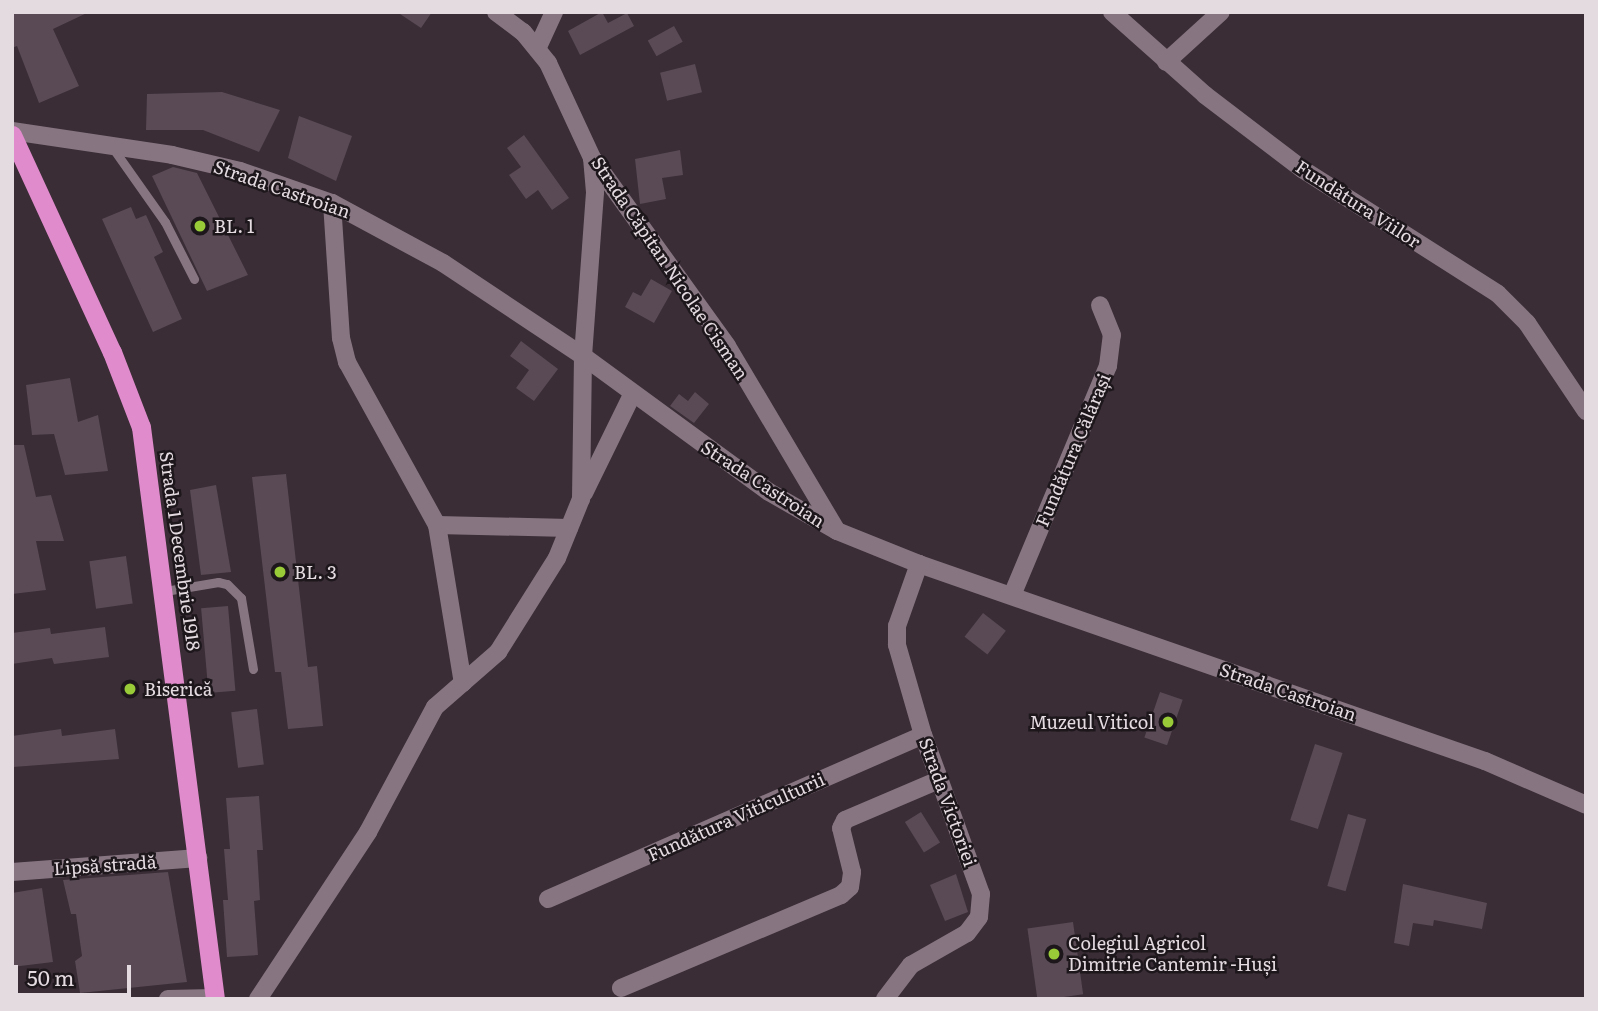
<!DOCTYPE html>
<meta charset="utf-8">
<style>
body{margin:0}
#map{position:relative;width:1598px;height:1011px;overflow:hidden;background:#3a2d36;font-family:Literata,serif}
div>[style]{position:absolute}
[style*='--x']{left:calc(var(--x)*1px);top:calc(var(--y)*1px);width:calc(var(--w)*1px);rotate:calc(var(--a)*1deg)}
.building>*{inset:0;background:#594a55;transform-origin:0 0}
.service>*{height:9px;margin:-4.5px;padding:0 4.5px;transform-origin:4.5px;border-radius:4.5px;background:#877682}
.minor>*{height:18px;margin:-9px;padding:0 9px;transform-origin:9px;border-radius:9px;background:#877682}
.trunk>*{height:19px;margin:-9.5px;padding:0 9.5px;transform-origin:9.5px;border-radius:9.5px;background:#e08bcb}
.dots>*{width:19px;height:19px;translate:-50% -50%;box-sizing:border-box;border:4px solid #1d171c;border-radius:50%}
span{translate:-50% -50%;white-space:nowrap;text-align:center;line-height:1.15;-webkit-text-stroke:5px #1d171c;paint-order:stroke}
.street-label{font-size:18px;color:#e4dbe1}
.poi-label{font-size:18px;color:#e4dbe1}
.left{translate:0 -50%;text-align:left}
.right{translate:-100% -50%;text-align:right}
.frame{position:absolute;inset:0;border:14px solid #e4dbe1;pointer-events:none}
.scale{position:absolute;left:14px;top:965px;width:117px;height:32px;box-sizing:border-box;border:4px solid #e4dbe1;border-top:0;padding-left:9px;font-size:21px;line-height:24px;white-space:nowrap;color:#e4dbe1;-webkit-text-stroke:5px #1d171c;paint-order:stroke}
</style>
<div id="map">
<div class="building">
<i style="clip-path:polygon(12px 12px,89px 12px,53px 29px,79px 86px,39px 103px,17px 46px,12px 48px)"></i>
<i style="clip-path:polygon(397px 12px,432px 12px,421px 28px)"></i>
<i style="clip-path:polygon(602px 12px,608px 23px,627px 13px,634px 26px,580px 55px,568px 31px)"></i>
<i style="left:674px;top:26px;width:18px;height:30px;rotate:61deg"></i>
<i style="left:695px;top:64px;width:29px;height:36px;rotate:76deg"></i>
<i style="clip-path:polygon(222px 92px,280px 110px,259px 152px,203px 130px,146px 130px,147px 94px)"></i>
<i style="clip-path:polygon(299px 116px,352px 136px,336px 181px,288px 158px)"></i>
<i style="clip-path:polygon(524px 135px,569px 198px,552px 210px,538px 190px,526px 199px,509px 175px,521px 167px,507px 148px)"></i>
<i style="clip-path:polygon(680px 150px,683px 175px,662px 178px,666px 199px,640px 204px,635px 159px)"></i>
<i style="clip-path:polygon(173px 167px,197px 173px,248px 275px,207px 291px,152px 176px)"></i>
<i style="clip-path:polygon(131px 207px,136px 219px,146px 215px,163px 252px,154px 257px,182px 319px,153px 332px,102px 219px)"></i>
<i style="clip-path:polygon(651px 279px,672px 291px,654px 323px,625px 307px,633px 292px,641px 296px)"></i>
<i style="clip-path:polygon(521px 341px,558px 369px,534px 401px,516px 388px,529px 370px,510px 356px)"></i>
<i style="clip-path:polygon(70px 378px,78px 422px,98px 415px,108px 471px,65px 475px,54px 434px,32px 435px,26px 385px)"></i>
<i style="clip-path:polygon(695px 392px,709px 404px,694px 423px,670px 406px,679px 394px,688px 401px)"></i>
<i style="clip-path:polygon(12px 445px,24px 445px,36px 497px,51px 495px,64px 541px,36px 541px,46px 590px,12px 594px)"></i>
<i style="clip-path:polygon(286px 474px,308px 667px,317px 666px,323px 726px,288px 729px,281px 672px,275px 672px,252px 477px)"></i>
<i style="clip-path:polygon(216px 485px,231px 572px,201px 575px,190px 490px)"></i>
<i style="left:126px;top:556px;width:48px;height:37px;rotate:82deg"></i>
<i style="left:228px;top:606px;width:85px;height:27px;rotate:85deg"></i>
<i style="left:983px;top:613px;width:29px;height:30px;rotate:38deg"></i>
<i style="clip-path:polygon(105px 627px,109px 657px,54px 664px,52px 658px,12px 664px,12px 633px,50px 628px,51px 634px)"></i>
<i style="left:1160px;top:692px;width:24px;height:48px;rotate:19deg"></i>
<i style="left:257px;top:709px;width:56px;height:26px;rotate:83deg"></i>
<i style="clip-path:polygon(61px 729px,62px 736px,115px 729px,119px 759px,13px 767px,12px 736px)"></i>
<i style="left:1315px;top:744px;width:29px;height:80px;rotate:18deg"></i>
<i style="clip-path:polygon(259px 796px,263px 850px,257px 850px,260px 900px,254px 901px,258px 955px,227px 957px,223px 900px,228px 900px,224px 849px,230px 849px,226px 798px)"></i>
<i style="left:921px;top:812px;width:36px;height:19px;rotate:58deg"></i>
<i style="left:1348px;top:814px;width:19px;height:75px;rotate:16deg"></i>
<i style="clip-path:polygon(168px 872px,187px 982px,80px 993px,75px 961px,82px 956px,76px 914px,71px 914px,63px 880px)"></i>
<i style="clip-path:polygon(956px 874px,968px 912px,945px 921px,930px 885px)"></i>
<i style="clip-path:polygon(1403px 884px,1487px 903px,1482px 929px,1434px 920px,1433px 926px,1413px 923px,1409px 946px,1394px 943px)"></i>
<i style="clip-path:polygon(42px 888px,53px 962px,12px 967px,12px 893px)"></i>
<i style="left:1073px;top:922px;width:73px;height:46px;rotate:82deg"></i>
</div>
<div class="service">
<i style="--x:112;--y:147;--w:92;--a:54.8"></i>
<i style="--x:165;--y:222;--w:64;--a:63"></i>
<i style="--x:165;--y:591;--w:54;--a:-9.6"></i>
<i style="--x:218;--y:582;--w:9;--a:13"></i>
<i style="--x:227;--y:584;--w:20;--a:45"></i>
<i style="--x:241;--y:598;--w:72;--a:80.4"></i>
</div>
<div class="minor">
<i style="--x:496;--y:12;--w:34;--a:37"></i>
<i style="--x:523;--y:32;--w:40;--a:51"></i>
<i style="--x:548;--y:63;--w:105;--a:65.1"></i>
<i style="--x:592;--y:158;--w:231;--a:54.3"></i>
<i style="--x:727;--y:346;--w:215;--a:59.3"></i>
<i style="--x:1112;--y:12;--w:125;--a:41.7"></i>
<i style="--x:1205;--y:95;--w:122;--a:37.3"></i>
<i style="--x:1302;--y:169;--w:232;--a:32.5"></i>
<i style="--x:1498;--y:294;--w:41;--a:45"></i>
<i style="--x:1527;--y:323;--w:106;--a:56.2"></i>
<i style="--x:537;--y:49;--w:41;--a:-65.3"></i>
<i style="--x:1166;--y:62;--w:74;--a:-42.3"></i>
<i style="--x:12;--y:131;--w:162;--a:8.5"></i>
<i style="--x:172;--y:155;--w:70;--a:13.2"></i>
<i style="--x:240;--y:171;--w:97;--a:19.2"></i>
<i style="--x:332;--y:203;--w:126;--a:28.4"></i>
<i style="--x:443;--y:263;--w:168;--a:33.6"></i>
<i style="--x:583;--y:356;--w:230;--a:36.2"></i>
<i style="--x:769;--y:492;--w:78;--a:29.8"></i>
<i style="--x:837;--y:531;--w:88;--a:21.9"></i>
<i style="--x:919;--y:564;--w:599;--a:19.19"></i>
<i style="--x:1485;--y:761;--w:110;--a:23.5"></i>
<i style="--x:332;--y:203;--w:135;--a:86.2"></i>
<i style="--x:341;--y:338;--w:25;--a:76"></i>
<i style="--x:347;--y:362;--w:186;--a:61.1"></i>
<i style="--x:437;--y:525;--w:160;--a:80.7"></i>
<i style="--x:584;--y:493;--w:111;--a:-63.9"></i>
<i style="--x:437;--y:525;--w:132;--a:1.3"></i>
<i style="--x:1013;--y:593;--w:246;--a:-67.3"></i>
<i style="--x:1108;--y:366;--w:31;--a:-83"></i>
<i style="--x:1112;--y:335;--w:32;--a:-112"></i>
<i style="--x:12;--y:872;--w:187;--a:-4.3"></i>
<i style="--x:548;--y:899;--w:409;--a:-23.6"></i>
<i style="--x:621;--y:988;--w:239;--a:-22.9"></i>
<i style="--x:841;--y:895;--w:12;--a:-42"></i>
<i style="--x:850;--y:887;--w:15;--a:-82"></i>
<i style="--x:852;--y:872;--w:45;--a:-104"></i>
<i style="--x:841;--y:828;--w:9;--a:-63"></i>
<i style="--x:845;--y:820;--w:102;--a:-23.1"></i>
<i style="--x:168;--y:999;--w:47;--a:-1.2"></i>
<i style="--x:258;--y:999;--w:200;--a:-56.6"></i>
<i style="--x:368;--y:832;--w:142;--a:-61.8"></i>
<i style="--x:435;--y:707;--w:84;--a:-41.1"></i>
<i style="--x:498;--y:652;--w:111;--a:-57.9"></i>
<i style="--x:557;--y:558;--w:64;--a:-67.9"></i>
<i style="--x:581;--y:499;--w:143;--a:-89.2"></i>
<i style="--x:583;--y:356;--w:164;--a:-85.8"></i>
<i style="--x:595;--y:192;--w:34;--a:-95"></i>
<i style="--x:885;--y:999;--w:43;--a:-52.6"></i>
<i style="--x:911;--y:965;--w:64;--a:-29.7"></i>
<i style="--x:967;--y:933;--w:20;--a:-53"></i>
<i style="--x:979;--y:917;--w:23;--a:-85"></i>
<i style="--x:981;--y:894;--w:169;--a:-110"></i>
<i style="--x:923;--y:735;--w:94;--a:-106.1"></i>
<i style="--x:897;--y:645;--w:19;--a:-90"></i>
<i style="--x:897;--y:626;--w:66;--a:-70.5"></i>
</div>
<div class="trunk">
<i style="--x:12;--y:135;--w:239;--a:65.3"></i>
<i style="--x:112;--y:352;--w:80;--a:68.9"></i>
<i style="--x:141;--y:427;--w:577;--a:82.63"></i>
</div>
<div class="dots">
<i style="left:200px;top:226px;background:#98cb37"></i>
<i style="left:280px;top:572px;background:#98cb37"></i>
<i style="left:130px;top:689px;background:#98cb37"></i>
<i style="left:1168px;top:722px;background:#98cb37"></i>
<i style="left:1054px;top:954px;background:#98cb37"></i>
</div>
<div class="street-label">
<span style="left:282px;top:189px;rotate:19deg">Strada Castroian</span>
<span style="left:1358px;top:204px;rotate:33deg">Fundătura Viilor</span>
<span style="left:670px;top:268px;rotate:56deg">Strada Căpitan Nicolae Cisman</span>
<span style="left:1073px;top:450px;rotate:-67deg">Fundătura Călărași</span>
<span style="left:763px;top:484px;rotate:33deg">Strada Castroian</span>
<span style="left:180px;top:551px;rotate:82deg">Strada 1 Decembrie 1918</span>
<span style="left:1288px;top:692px;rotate:19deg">Strada Castroian</span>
<span style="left:948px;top:802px;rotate:70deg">Strada Victoriei</span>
<span style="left:736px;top:817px;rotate:-24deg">Fundătura Viticulturii</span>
<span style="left:105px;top:865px;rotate:-4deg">Lipsă stradă</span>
</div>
<div class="poi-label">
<span class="left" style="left:214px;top:226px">BL. 1</span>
<span class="left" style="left:294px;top:572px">BL. 3</span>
<span class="left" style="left:144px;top:689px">Biserică</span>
<span class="right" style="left:1154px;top:722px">Muzeul Viticol</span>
<span class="left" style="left:1068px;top:954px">Colegiul Agricol<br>Dimitrie Cantemir -Huși</span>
</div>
<div class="frame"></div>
<div class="scale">50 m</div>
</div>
